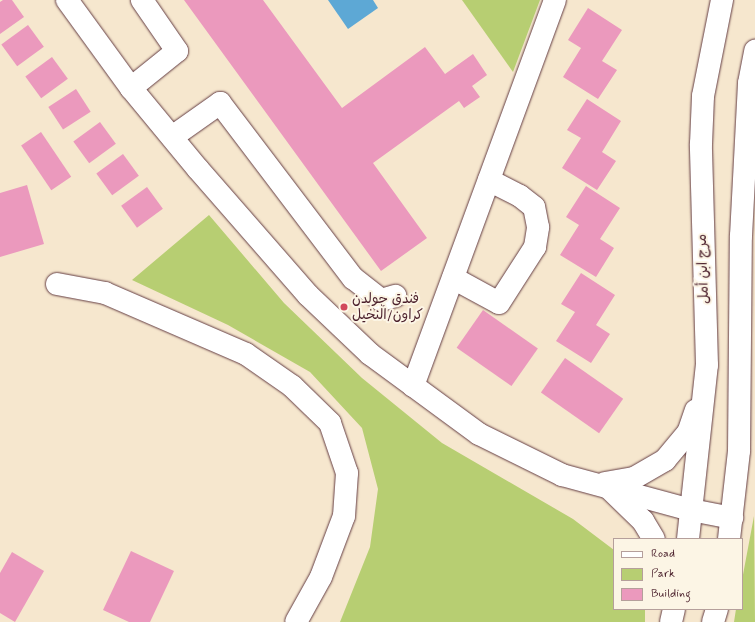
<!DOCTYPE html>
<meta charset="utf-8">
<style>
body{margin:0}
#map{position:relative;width:755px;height:622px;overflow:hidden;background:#f6e7ce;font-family:Mynerve,"Playpen Sans Arabic",sans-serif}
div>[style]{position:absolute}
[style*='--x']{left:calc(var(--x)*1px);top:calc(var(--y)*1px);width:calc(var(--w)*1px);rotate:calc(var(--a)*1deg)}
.green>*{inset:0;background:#b7ce72}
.water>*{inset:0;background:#5da8d5}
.building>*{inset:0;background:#eb99bd;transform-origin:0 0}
.roads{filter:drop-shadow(0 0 1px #643d43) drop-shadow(0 0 1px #643d43)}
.minor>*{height:22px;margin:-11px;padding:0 11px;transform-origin:11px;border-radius:11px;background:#fff}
.dots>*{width:11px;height:11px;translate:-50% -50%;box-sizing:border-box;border:2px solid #fcf5e5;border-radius:50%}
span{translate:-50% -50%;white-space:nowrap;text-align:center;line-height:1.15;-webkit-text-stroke:4px #fcf5e5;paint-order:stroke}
.street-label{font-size:14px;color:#4a1f2b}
.poi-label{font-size:14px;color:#4a1f2b}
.left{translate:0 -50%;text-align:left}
.legend{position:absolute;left:613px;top:538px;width:130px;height:72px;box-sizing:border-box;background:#fcf5e5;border:1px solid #b59f9b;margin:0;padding:5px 7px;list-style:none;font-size:12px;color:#4a1f2b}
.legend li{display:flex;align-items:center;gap:8px;height:20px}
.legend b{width:20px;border:1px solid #b59f9b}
</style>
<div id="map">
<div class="green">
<i style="clip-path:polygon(462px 0,540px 0,513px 72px)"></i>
<i style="clip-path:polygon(209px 215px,284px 303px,362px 378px,442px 443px,573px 519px,614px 550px,614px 609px,645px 609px,645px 622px,340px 622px,370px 547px,378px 489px,362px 428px,310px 372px,228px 325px,132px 280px)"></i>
<i style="clip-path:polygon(754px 516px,755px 622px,734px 622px,736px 609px,742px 609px,742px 580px)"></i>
</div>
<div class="water">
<i style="clip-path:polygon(328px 0,373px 0,378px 8px,348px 29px)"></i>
</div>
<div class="building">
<i style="clip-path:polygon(3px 0,12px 0,24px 17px,0 34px,0 2px)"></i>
<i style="clip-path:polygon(184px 0,263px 0,342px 108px,425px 47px,445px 74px,473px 54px,487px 75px,472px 86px,480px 97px,464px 108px,459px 101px,373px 163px,427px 238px,381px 271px)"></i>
<i style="clip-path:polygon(588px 8px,622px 30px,602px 61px,617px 70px,598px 99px,563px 77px,581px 48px,568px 40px)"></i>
<i style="left:28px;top:25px;width:27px;height:33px;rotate:54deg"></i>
<i style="left:52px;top:57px;width:27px;height:33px;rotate:54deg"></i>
<i style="left:76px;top:89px;width:27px;height:33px;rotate:57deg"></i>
<i style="clip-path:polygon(587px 99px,621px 121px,602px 152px,616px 161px,597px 190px,562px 168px,581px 138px,567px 130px)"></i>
<i style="left:100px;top:122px;width:27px;height:33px;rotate:54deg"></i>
<i style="left:41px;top:132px;width:54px;height:24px;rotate:56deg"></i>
<i style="left:123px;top:154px;width:27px;height:33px;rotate:54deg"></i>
<i style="clip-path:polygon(27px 185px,44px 244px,0 257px,0 193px)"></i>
<i style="clip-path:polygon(586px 186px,620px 208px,600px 239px,614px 248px,596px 277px,560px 255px,579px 225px,566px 217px)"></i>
<i style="left:147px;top:187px;width:27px;height:32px;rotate:54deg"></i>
<i style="clip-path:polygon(581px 273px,615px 295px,596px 325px,610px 334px,591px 363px,556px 341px,575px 312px,561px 304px)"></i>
<i style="left:483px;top:310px;width:67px;height:46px;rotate:35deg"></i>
<i style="left:565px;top:358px;width:71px;height:42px;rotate:35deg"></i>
<i style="clip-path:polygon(131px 551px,174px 571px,150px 622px,129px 622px,103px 610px)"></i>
<i style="clip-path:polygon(12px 552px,44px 571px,15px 622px,0 613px,0 573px)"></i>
</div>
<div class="roads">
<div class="minor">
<i style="--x:67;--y:0;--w:109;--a:54"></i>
<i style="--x:131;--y:88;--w:105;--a:50.4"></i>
<i style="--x:198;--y:169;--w:167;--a:48.9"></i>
<i style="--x:308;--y:295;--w:86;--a:43.6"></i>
<i style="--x:370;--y:354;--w:135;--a:36.3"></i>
<i style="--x:479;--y:434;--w:93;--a:26.3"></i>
<i style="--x:562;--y:475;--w:134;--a:15.2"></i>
<i style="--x:691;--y:510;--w:42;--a:11"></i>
<i style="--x:131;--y:88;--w:59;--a:-38.8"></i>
<i style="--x:177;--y:51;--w:62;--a:-124.5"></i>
<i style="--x:172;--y:137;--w:59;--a:-35.3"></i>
<i style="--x:220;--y:103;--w:220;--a:52.8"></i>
<i style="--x:353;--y:278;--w:36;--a:38"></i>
<i style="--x:381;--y:300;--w:15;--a:-16"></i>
<i style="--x:453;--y:278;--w:52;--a:28.5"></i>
<i style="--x:499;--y:303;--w:67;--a:-57.3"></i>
<i style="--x:535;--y:247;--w:20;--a:-81"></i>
<i style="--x:538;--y:227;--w:20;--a:-101"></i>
<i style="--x:534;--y:207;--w:18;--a:-142"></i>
<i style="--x:520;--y:196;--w:35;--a:-153"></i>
<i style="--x:57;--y:284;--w:49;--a:10.6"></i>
<i style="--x:105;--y:293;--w:154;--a:23.4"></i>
<i style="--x:246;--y:354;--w:56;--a:34.8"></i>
<i style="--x:292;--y:386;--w:53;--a:44.2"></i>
<i style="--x:330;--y:423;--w:53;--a:71.2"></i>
<i style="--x:347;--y:473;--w:43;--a:94"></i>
<i style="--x:344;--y:516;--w:65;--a:110.7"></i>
<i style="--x:321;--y:577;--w:51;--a:119.1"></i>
<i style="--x:413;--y:386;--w:411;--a:-69.8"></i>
<i style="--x:605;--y:483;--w:29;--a:-10"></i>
<i style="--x:634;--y:478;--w:36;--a:-30"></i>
<i style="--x:665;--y:460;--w:35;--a:-50"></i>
<i style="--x:688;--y:433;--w:24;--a:-71"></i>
<i style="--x:610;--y:489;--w:46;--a:44.1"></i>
<i style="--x:643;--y:521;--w:21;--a:59"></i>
<i style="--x:688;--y:539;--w:175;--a:-83.8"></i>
<i style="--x:707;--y:365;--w:221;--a:-91.6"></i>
<i style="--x:701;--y:144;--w:48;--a:-87.6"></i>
<i style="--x:703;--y:96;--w:98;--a:-78.8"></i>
<i style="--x:729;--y:539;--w:89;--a:-83.5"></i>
<i style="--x:739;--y:451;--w:215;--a:-89.5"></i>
<i style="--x:741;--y:236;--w:153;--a:-87"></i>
<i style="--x:749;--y:83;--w:33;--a:-79"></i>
<i style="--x:671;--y:622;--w:13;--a:-77"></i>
<i style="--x:713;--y:622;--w:14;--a:-73"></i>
</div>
</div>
<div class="dots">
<i style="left:344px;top:307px;background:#d1495b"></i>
</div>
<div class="street-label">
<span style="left:703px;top:269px;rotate:-92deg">مرج ابن أمل</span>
</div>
<div class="poi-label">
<span class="left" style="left:352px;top:307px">فندق چولدن<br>كراون/النخيل</span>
</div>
<ul class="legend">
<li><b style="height:5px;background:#fff"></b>Road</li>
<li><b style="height:11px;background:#b7ce72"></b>Park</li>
<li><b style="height:11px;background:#eb99bd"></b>Building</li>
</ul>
</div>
